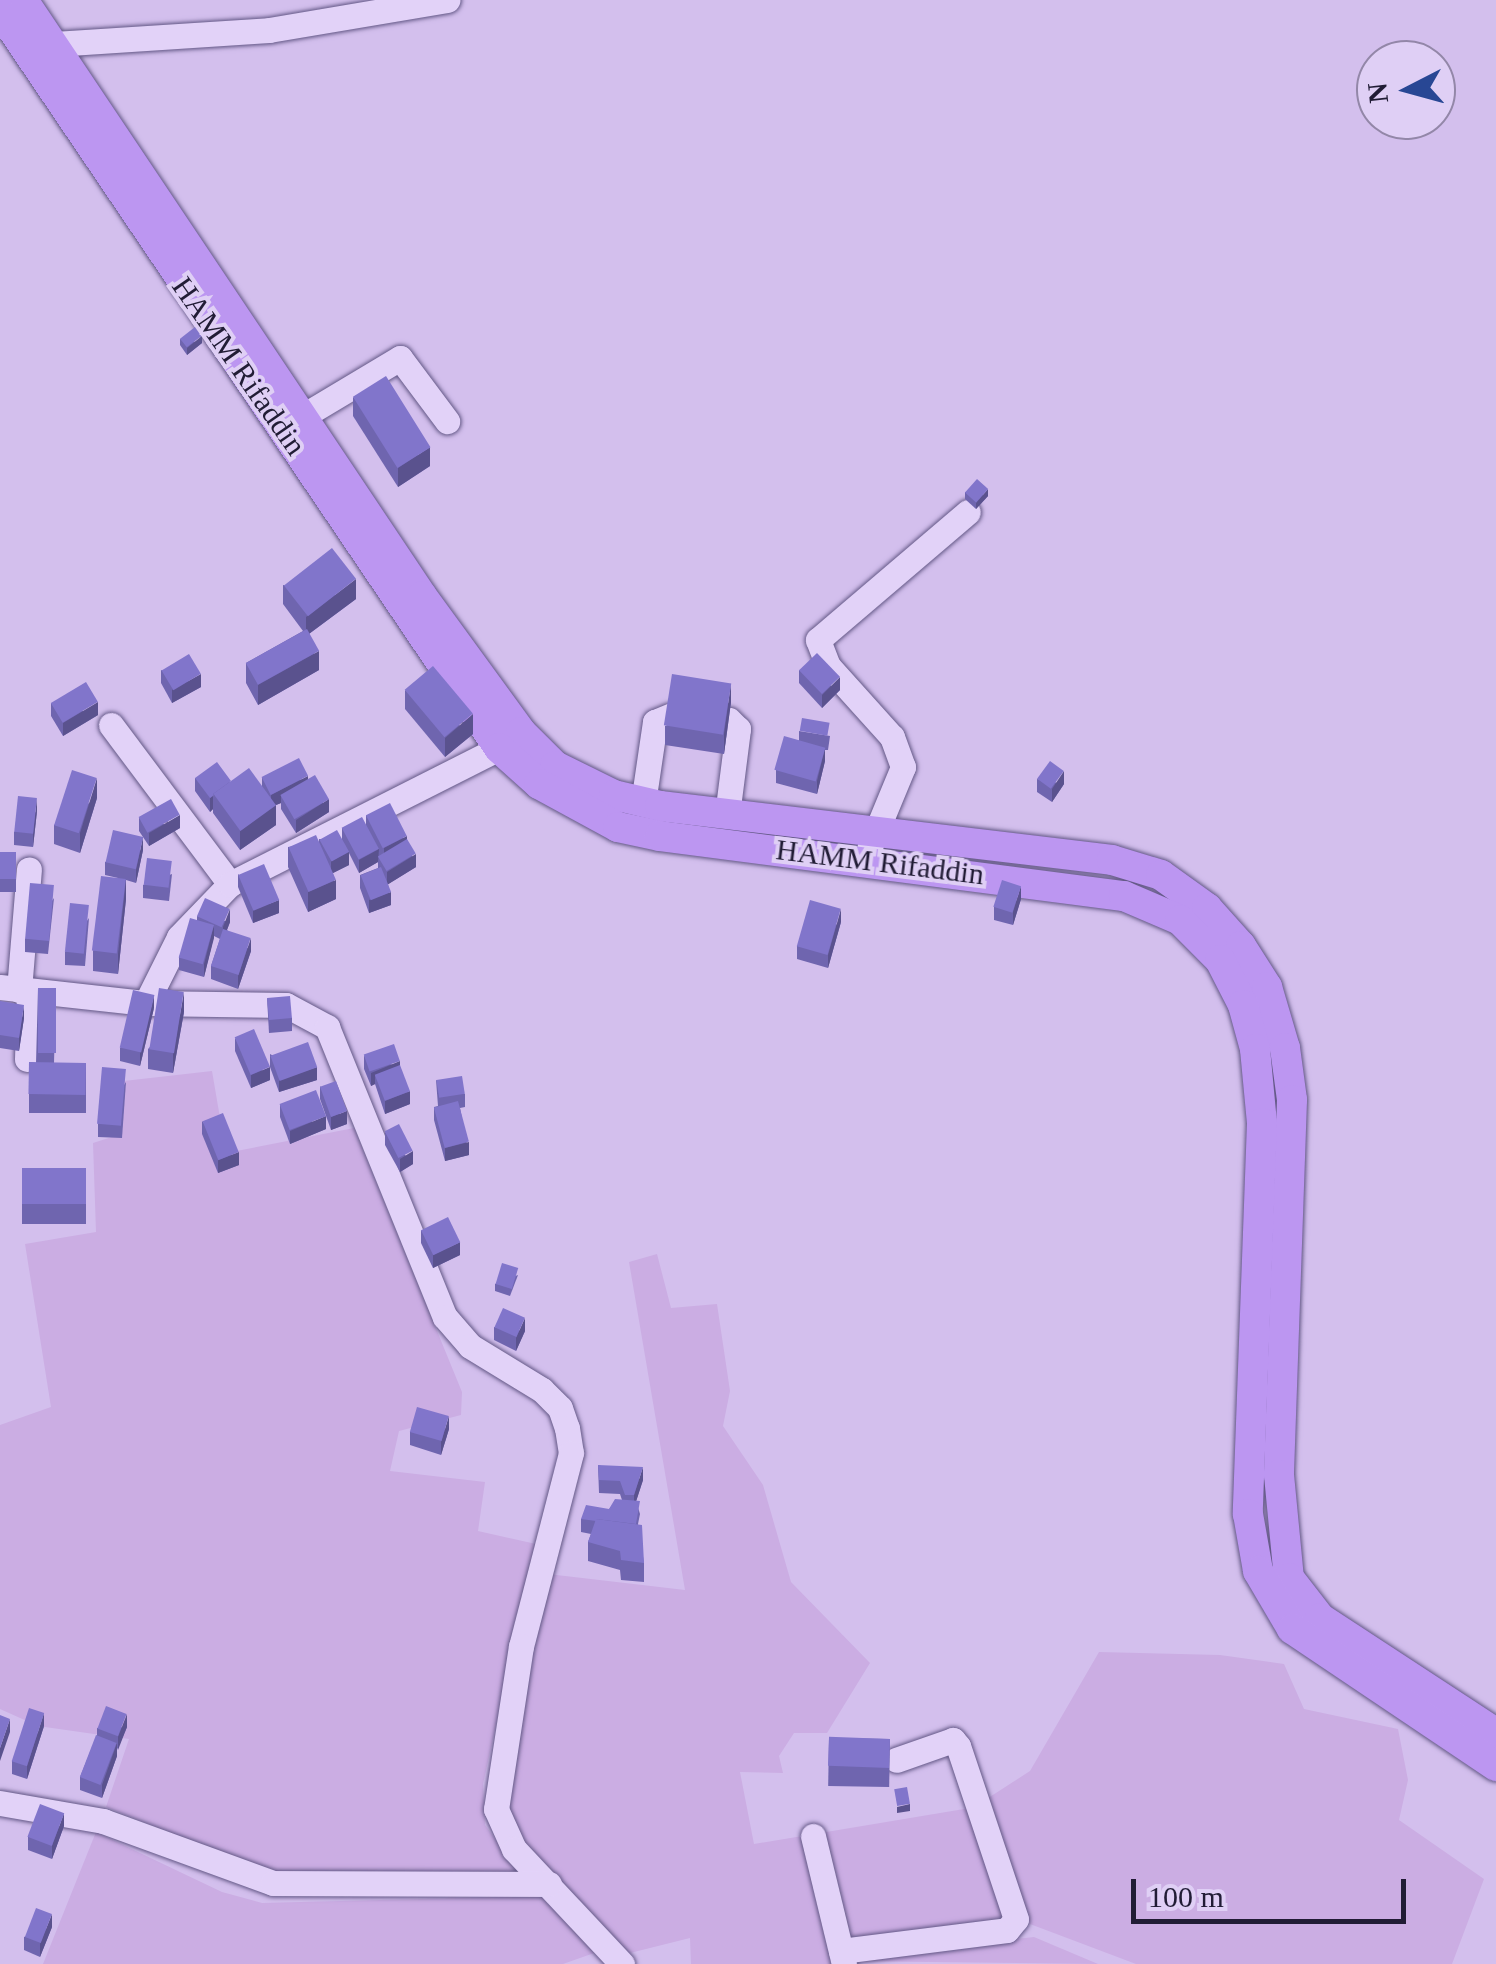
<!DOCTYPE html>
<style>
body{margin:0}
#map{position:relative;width:1496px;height:1964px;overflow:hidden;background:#d3bfed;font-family:"Times New Roman",serif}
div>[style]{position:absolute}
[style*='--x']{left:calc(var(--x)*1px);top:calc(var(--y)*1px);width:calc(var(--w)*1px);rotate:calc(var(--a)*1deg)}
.farmland>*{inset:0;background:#cbade3}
.roads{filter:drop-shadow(0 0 2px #635886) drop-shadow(0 0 2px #635886)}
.minor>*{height:25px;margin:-12.5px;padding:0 12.5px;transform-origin:12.5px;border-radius:12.5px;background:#e2d2f8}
.major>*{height:30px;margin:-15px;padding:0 15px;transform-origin:15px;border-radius:15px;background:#bc96f1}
.wall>*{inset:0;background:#6f65af;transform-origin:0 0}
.shaded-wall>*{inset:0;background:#5a528e}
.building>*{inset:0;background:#8175cb;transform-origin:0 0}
span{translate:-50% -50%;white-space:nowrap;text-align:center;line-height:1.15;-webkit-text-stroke:8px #dfcff5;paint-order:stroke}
.street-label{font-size:30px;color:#211c35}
.north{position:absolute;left:1356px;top:40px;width:100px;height:100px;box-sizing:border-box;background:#dfcff5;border:2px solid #9387a8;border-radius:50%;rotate:264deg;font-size:28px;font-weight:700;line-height:40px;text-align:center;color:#211c35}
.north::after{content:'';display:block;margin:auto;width:35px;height:45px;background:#284794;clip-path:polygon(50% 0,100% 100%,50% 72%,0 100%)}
.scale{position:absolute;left:1131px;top:1879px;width:275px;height:45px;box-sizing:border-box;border:5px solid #211c35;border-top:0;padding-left:12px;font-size:30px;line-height:35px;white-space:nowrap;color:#211c35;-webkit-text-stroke:8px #dfcff5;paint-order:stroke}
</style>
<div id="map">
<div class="farmland">
<i style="clip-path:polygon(212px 1071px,226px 1153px,354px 1128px,462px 1392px,461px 1415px,399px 1431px,390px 1471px,485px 1482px,478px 1531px,536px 1544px,483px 1784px,485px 1825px,522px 1876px,266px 1871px,106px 1807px,129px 1739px,38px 1726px,0 1709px,0 1425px,51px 1407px,25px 1244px,96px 1232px,93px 1143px,118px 1135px,115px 1082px)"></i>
<i style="clip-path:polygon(657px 1254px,671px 1308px,717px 1304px,730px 1391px,723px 1426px,763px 1485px,791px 1582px,870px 1663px,827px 1733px,794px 1733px,779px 1756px,783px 1773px,740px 1772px,754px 1844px,970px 1808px,1002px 1882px,1001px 1918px,832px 1947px,835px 1964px,691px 1964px,690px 1938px,626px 1954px,525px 1846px,509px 1814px,513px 1748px,548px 1574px,685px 1590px,629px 1262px)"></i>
<i style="clip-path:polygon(1099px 1652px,1220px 1655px,1284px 1664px,1304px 1709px,1398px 1729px,1408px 1780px,1399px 1820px,1484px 1879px,1452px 1964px,1136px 1964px,1022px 1921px,982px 1802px,1030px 1771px)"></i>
<i style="clip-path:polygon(96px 1832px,222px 1892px,262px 1903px,544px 1896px,597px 1952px,563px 1964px,43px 1964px)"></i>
<i style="clip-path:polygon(1034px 1937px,1098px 1964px,846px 1961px,987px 1942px)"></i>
</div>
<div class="roads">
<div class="minor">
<i style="--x:54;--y:44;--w:215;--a:-3.7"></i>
<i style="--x:269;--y:30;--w:181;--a:-9.6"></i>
<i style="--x:303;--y:416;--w:113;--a:-30.9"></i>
<i style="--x:400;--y:358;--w:79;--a:53.3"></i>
<i style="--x:111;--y:725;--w:199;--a:53.2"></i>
<i style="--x:643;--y:803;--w:82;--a:-81.6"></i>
<i style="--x:655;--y:722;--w:15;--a:-23"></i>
<i style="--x:727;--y:815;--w:87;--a:-82.7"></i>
<i style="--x:738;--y:729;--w:13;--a:-135"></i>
<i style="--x:869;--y:849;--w:89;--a:-67.5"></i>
<i style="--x:903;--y:767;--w:32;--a:-110"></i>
<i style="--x:892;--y:737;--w:96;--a:-132"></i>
<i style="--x:828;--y:666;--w:28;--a:-111"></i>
<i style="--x:818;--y:640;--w:197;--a:-40.5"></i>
<i style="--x:0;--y:987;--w:147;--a:6.3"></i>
<i style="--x:146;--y:1003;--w:140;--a:0.8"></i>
<i style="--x:286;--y:1005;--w:47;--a:28.2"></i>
<i style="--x:327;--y:1027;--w:313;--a:67.9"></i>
<i style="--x:445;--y:1317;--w:38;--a:49"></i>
<i style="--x:470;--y:1346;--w:84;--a:31.4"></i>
<i style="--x:542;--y:1390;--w:25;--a:45"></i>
<i style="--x:560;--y:1408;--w:21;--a:71"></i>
<i style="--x:567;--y:1428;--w:25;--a:81"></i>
<i style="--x:571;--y:1453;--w:199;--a:104.5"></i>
<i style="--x:521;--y:1646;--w:165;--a:98.7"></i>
<i style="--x:496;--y:1809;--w:44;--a:65.8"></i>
<i style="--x:514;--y:1849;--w:158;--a:46.8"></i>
<i style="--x:19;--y:990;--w:121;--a:-85.3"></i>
<i style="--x:146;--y:1003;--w:74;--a:-63.4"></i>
<i style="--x:179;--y:937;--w:74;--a:-46.1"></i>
<i style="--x:230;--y:884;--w:301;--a:-26.8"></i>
<i style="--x:27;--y:1059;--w:67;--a:-88.3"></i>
<i style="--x:0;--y:1803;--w:105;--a:9.9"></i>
<i style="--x:103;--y:1821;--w:181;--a:20"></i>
<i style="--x:273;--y:1883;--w:276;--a:0.2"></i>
<i style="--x:813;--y:1836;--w:132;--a:76.4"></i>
<i style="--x:841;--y:1951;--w:167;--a:-7.2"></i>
<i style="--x:1007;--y:1930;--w:14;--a:-51"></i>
<i style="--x:1016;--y:1919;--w:182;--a:-108.5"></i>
<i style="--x:958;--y:1746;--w:8;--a:-130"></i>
<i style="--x:953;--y:1740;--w:60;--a:160.7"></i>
</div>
<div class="major">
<i style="--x:23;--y:0;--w:717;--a:56.2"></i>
<i style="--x:422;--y:596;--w:168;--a:53.9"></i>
<i style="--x:521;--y:732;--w:48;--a:45"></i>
<i style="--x:555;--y:766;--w:66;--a:26.2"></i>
<i style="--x:614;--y:795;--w:47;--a:13.4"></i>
<i style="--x:660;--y:806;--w:455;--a:6.8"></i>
<i style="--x:1112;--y:860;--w:51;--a:17"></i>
<i style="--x:1161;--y:875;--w:57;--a:35.7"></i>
<i style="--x:1207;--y:908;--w:51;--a:48.2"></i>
<i style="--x:1241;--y:946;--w:49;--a:57.6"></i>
<i style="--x:1267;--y:987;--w:64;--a:73.6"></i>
<i style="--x:1285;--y:1048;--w:52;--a:82.3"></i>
<i style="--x:1292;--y:1100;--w:375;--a:92"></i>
<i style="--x:1279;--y:1475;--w:103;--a:84.5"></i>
<i style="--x:1289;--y:1578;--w:51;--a:52.2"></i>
<i style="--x:1320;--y:1618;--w:210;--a:33.2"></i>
<i style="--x:0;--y:11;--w:890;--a:55.9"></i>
<i style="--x:499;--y:748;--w:54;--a:42"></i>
<i style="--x:539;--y:784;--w:90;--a:28.6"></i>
<i style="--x:618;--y:827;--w:43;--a:12.1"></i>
<i style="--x:660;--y:836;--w:468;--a:7.4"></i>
<i style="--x:1124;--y:896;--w:61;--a:23.2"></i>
<i style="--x:1180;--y:920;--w:57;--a:45"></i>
<i style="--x:1220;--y:960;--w:51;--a:62.9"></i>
<i style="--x:1243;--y:1005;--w:46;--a:74.7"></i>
<i style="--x:1255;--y:1049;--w:74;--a:84.6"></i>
<i style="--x:1262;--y:1123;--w:391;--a:92.1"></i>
<i style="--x:1248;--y:1514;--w:58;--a:80"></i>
<i style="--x:1258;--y:1571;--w:67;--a:59.6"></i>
<i style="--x:1292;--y:1629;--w:246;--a:33.9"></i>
</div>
</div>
<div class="wall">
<i style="clip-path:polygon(180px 339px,202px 343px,187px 355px,180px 345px)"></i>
<i style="clip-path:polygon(353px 397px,430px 466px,398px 487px,353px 416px)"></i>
<i style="clip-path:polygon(965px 492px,988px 496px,976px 509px,965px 499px)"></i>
<i style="clip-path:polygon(283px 585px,356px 599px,309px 634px,319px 670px,258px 705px,246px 683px,246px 663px,303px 631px,283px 604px)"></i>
<i style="clip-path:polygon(161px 670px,201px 687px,172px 703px,161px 683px)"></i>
<i style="clip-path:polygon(799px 670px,840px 690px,822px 708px,799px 683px)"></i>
<i style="clip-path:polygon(405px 690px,473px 734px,445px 757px,405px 709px)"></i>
<i style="clip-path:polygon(731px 702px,724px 754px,665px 745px,665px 726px)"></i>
<i style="clip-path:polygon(51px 703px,98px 715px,63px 736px,51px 716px)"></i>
<i style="clip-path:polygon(799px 731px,830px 736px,828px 750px,825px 750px,825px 761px,817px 794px,776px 783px,776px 770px,799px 740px)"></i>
<i style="clip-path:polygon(262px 777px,308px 780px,329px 812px,296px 833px,281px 809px,281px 803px,276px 805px,276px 825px,240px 850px,213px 813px,213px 809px,210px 812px,195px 791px,195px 778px,262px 786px)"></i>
<i style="clip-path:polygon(1037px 779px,1064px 784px,1052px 802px,1037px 792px)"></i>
<i style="clip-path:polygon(97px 798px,80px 853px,54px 844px,54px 825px)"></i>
<i style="clip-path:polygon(37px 811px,33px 847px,14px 845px,14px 832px)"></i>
<i style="clip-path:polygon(366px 815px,407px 840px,416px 867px,388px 884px,391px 905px,369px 913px,360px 888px,360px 875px,378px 868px,378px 862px,359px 873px,349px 853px,349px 865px,333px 873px,336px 899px,308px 912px,288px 867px,288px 847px,319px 843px,319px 839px,342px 840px,342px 828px,366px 825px)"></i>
<i style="clip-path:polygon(139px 818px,180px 828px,149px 846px,139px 831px)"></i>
<i style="clip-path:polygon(143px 850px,136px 883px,126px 880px,126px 899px,118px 974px,93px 971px,93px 951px,118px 878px,105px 875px,105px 862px)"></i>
<i style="left:0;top:852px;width:16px;height:40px"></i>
<i style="clip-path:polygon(172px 874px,169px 901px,143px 898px,143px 885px)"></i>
<i style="clip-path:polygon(238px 874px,279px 913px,253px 923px,238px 887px)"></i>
<i style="clip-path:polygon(54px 898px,48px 954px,25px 952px,25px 939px)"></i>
<i style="clip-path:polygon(1021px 899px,1013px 925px,994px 920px,994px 907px)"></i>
<i style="clip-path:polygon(197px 916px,230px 922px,227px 930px,251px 951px,238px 989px,211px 979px,211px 966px,220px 939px,214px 936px,204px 977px,179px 970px,179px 957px,197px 920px)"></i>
<i style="clip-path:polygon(89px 918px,85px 966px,65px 965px,65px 952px)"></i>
<i style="clip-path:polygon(841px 922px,828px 968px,797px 959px,797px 946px)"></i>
<i style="clip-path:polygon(38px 988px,56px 988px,54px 1063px,86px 1063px,86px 1113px,29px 1113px,29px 1062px,36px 1063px)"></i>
<i style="clip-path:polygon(267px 998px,292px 1018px,292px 1031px,269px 1033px)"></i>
<i style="clip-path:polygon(0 1001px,24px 1018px,19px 1051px,0 1048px)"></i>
<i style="clip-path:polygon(154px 1008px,140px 1066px,120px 1061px,120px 1048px)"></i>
<i style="clip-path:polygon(184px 1012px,173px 1073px,148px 1069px,148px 1049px)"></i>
<i style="clip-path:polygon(235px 1038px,270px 1080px,251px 1088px,235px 1051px)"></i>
<i style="clip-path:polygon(270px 1054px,317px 1080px,279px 1092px,270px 1067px)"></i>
<i style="clip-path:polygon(364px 1056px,400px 1067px,410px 1104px,385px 1114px,375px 1084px,371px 1086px,364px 1069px)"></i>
<i style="clip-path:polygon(436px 1080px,465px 1094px,465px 1107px,460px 1108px,469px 1155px,445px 1161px,434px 1120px,434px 1107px,438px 1106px)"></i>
<i style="clip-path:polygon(126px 1082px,122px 1138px,98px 1137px,98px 1124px)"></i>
<i style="clip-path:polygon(320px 1086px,347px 1124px,331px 1130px,320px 1099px)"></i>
<i style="clip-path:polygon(280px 1104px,326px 1129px,290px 1144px,280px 1117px)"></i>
<i style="clip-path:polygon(202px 1121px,239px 1165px,218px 1173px,202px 1134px)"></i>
<i style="clip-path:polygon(385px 1132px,413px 1164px,400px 1172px,385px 1145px)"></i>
<i style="left:22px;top:1168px;width:64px;height:56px"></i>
<i style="clip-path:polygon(421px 1230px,460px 1255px,433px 1268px,421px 1243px)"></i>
<i style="clip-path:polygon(518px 1275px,510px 1296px,495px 1291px,495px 1284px)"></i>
<i style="clip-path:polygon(494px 1327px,525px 1331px,516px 1351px,494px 1340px)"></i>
<i style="clip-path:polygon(449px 1429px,441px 1455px,410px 1445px,410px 1432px)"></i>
<i style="clip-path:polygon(598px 1465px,643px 1480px,636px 1501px,640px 1514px,638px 1524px,644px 1563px,644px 1582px,621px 1580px,620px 1570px,588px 1561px,588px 1542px,591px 1534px,581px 1532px,581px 1519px,609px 1509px,622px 1500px,620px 1494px,599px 1493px)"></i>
<i style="clip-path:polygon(44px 1726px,27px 1779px,12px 1774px,12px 1761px)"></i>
<i style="clip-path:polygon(127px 1727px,117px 1750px,117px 1756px,102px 1798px,80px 1790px,80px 1777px,97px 1735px,97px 1728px)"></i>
<i style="left:890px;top:1739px;width:48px;height:61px;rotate:91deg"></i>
<i style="clip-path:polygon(64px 1826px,52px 1859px,28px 1850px,28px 1837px)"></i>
<i style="clip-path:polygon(52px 1927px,40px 1957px,24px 1950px,24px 1937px)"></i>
</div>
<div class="shaded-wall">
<i style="clip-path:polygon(202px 336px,202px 343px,187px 355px,187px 348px)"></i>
<i style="clip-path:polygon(430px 447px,430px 466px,398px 487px,398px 468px)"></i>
<i style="clip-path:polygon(988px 489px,988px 496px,976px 509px,976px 503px)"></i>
<i style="clip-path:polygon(356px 579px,356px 599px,306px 636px,306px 617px)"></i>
<i style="clip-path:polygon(319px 651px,319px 670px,258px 705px,258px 685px)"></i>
<i style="clip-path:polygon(201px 674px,201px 687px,172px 703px,172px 690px)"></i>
<i style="clip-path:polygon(840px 677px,840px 690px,822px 708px,822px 695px)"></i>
<i style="clip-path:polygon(731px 683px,731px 702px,724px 754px,724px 734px)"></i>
<i style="clip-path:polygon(98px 702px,98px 715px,63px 736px,63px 723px)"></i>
<i style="clip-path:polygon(473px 714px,473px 734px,445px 757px,445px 738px)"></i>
<i style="clip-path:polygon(825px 748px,825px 761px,817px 794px,817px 781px)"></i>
<i style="clip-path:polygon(1064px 771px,1064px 784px,1052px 802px,1052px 789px)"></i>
<i style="clip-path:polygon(308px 776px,308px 789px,281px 796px,281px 803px,276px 805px,276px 825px,240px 850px,240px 831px,271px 808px,271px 795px)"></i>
<i style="clip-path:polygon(97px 778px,97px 798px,80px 853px,80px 833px)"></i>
<i style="clip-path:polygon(213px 796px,213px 809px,210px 812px,210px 798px)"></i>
<i style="clip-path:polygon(37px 798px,37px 811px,33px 847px,33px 834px)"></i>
<i style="clip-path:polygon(329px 799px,329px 812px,296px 833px,296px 820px)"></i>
<i style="clip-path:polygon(180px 815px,180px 828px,149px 846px,149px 833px)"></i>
<i style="clip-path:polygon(407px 836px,407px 849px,384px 861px,384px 848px)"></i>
<i style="clip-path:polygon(143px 837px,143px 850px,136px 883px,136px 870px)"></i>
<i style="clip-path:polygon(379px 849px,378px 862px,359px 873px,359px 860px)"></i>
<i style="clip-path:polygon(349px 852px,349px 865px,331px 874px,331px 861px)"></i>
<i style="clip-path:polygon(416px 854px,416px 867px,387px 885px,387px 872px)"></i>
<i style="clip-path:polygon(126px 879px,126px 899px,118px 974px,118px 954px)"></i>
<i style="clip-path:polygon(336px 880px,336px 899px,308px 912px,308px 892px)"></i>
<i style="clip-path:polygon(1021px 886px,1021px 899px,1013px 925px,1013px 912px)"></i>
<i style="clip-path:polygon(391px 892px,391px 905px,369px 913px,369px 900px)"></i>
<i style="clip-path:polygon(279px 900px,279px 913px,253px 923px,253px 910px)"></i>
<i style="clip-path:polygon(230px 909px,230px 922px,223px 940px,223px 927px)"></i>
<i style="clip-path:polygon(841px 909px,841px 922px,828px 968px,828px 955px)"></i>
<i style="clip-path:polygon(214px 925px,214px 938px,204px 977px,204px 964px)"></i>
<i style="clip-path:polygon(251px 938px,251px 951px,238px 989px,238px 976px)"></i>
<i style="clip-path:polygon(184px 992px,184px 1012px,173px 1073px,173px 1054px)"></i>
<i style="clip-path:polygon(154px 995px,154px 1008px,140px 1066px,140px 1053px)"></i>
<i style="clip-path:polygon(24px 1005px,24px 1018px,19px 1051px,19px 1038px)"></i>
<i style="clip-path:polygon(400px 1061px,400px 1074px,375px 1075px,375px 1084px,371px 1086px,371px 1073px)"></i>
<i style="clip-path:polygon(270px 1067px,270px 1080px,251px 1088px,251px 1075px)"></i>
<i style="clip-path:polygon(317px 1067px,317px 1080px,279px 1092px,279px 1079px)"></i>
<i style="clip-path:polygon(410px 1091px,410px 1104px,385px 1114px,385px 1101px)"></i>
<i style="clip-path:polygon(347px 1111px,347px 1124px,331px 1130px,331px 1117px)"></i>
<i style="clip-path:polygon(326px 1116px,326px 1129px,290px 1144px,290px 1131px)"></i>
<i style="clip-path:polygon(469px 1142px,469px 1155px,445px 1161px,445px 1148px)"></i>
<i style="clip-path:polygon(413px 1151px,413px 1164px,400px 1172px,400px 1159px)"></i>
<i style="clip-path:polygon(239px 1152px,239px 1165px,218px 1173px,218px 1160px)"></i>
<i style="clip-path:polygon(460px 1242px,460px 1255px,433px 1268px,433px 1255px)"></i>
<i style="clip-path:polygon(525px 1318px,525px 1331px,516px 1351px,516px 1338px)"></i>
<i style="clip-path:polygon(449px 1416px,449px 1429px,441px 1455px,441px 1442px)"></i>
<i style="clip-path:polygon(643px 1467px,643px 1480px,634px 1508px,634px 1495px)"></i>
<i style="clip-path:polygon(44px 1713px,44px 1726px,27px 1779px,27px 1766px)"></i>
<i style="clip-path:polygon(127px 1714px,127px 1727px,118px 1750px,118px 1737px)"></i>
<i style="clip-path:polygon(10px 1719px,10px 1732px,0 1761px,0 1748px)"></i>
<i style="clip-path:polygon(117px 1743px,117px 1756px,102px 1798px,102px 1785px)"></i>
<i style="clip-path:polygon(910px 1804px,910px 1811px,897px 1813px,897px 1807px)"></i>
<i style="clip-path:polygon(64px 1813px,64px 1826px,52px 1859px,52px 1846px)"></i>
<i style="clip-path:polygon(52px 1914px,52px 1927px,40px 1957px,40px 1944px)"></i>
</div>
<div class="building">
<i style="left:195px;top:327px;width:11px;height:19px;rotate:52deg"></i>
<i style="left:386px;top:376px;width:84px;height:39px;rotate:58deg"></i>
<i style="left:977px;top:479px;width:15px;height:18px;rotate:42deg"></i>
<i style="left:332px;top:548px;width:39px;height:61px;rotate:52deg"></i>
<i style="left:307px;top:629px;width:25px;height:70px;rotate:61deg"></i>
<i style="left:817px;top:653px;width:33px;height:25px;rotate:46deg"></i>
<i style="left:189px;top:654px;width:23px;height:32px;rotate:59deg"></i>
<i style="left:433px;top:666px;width:62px;height:37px;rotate:50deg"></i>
<i style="left:672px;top:674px;width:60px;height:52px;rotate:9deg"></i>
<i style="left:86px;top:682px;width:23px;height:41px;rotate:59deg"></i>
<i style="left:802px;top:718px;width:28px;height:13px;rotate:10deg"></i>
<i style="left:784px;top:736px;width:43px;height:35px;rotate:16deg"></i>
<i style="left:299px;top:758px;width:20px;height:42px;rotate:63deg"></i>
<i style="left:1050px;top:761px;width:17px;height:22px;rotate:36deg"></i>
<i style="clip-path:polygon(217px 762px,231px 781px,213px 794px,214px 795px,210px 798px,195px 778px)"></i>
<i style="left:249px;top:768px;width:46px;height:44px;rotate:54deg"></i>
<i style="left:72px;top:770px;width:26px;height:58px;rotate:18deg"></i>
<i style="left:315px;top:775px;width:28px;height:40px;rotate:60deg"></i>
<i style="left:18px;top:796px;width:19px;height:36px;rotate:6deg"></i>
<i style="left:171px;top:799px;width:18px;height:37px;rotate:61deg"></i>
<i style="left:390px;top:803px;width:37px;height:27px;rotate:63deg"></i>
<i style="left:362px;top:817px;width:36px;height:23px;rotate:62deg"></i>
<i style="left:113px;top:830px;width:31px;height:33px;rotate:13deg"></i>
<i style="left:337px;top:830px;width:25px;height:20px;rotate:61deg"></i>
<i style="left:316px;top:835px;width:49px;height:30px;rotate:66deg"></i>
<i style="left:407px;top:839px;width:17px;height:34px;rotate:59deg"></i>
<i style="left:0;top:852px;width:16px;height:27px"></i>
<i style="left:147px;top:858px;width:25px;height:27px;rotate:7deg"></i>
<i style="left:264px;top:864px;width:39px;height:28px;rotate:67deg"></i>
<i style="left:381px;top:867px;width:27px;height:22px;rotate:68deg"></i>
<i style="left:101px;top:876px;width:25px;height:75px;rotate:7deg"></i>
<i style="left:1002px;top:880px;width:20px;height:28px;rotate:18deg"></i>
<i style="left:30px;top:883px;width:24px;height:56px;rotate:5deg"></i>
<i style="left:205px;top:898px;width:27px;height:20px;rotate:24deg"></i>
<i style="left:810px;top:900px;width:32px;height:48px;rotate:16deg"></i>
<i style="left:70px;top:903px;width:19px;height:49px;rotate:6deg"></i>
<i style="left:190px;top:918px;width:25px;height:41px;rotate:16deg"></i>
<i style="left:223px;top:929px;width:29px;height:39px;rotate:18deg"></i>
<i style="left:38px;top:988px;width:18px;height:65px"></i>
<i style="left:159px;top:988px;width:25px;height:62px;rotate:9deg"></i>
<i style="left:133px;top:990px;width:22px;height:59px;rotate:13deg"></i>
<i style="left:290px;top:996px;width:22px;height:23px;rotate:85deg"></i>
<i style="clip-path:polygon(0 1001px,24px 1005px,19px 1038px,0 1035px)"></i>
<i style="left:254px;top:1029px;width:41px;height:21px;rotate:67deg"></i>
<i style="left:308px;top:1042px;width:27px;height:40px;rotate:70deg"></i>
<i style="left:394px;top:1044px;width:18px;height:32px;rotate:71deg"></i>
<i style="left:29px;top:1062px;width:57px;height:32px;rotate:1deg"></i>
<i style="left:400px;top:1065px;width:28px;height:27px;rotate:69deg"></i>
<i style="left:102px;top:1067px;width:24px;height:57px;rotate:5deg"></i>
<i style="left:462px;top:1076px;width:18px;height:26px;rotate:81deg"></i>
<i style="left:336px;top:1081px;width:32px;height:17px;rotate:70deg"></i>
<i style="left:316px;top:1090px;width:28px;height:39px;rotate:69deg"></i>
<i style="left:458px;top:1101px;width:42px;height:25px;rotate:75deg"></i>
<i style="left:223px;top:1113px;width:42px;height:22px;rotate:68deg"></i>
<i style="left:399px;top:1124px;width:30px;height:16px;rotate:63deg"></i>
<i style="left:22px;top:1168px;width:64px;height:36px"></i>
<i style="left:448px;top:1217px;width:28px;height:30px;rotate:64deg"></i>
<i style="left:502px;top:1263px;width:17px;height:22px;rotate:17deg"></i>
<i style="left:503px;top:1308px;width:24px;height:21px;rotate:24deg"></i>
<i style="left:417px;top:1407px;width:33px;height:26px;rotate:16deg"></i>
<i style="clip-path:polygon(598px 1465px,643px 1467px,634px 1495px,625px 1495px,620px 1481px,599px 1480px)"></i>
<i style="clip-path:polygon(615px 1499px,640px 1501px,636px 1524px,596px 1519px,596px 1521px,581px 1519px,586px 1505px,609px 1509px)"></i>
<i style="clip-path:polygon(596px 1519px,642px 1525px,644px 1563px,621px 1560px,620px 1551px,588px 1542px)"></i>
<i style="left:106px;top:1706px;width:22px;height:24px;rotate:21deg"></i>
<i style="left:29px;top:1708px;width:16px;height:56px;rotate:18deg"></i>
<i style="clip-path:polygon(0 1715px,10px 1719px,0 1748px)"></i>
<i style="left:96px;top:1735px;width:22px;height:45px;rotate:21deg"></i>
<i style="left:890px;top:1739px;width:29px;height:61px;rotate:92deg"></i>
<i style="left:907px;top:1787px;width:17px;height:13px;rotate:80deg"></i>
<i style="left:40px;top:1804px;width:26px;height:35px;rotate:21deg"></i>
<i style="left:36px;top:1908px;width:17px;height:31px;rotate:21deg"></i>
</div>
<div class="street-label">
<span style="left:239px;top:366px;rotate:55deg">HAMM Rifaddin</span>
<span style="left:880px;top:862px;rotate:7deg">HAMM Rifaddin</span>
</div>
<div class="north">N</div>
<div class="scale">100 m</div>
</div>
